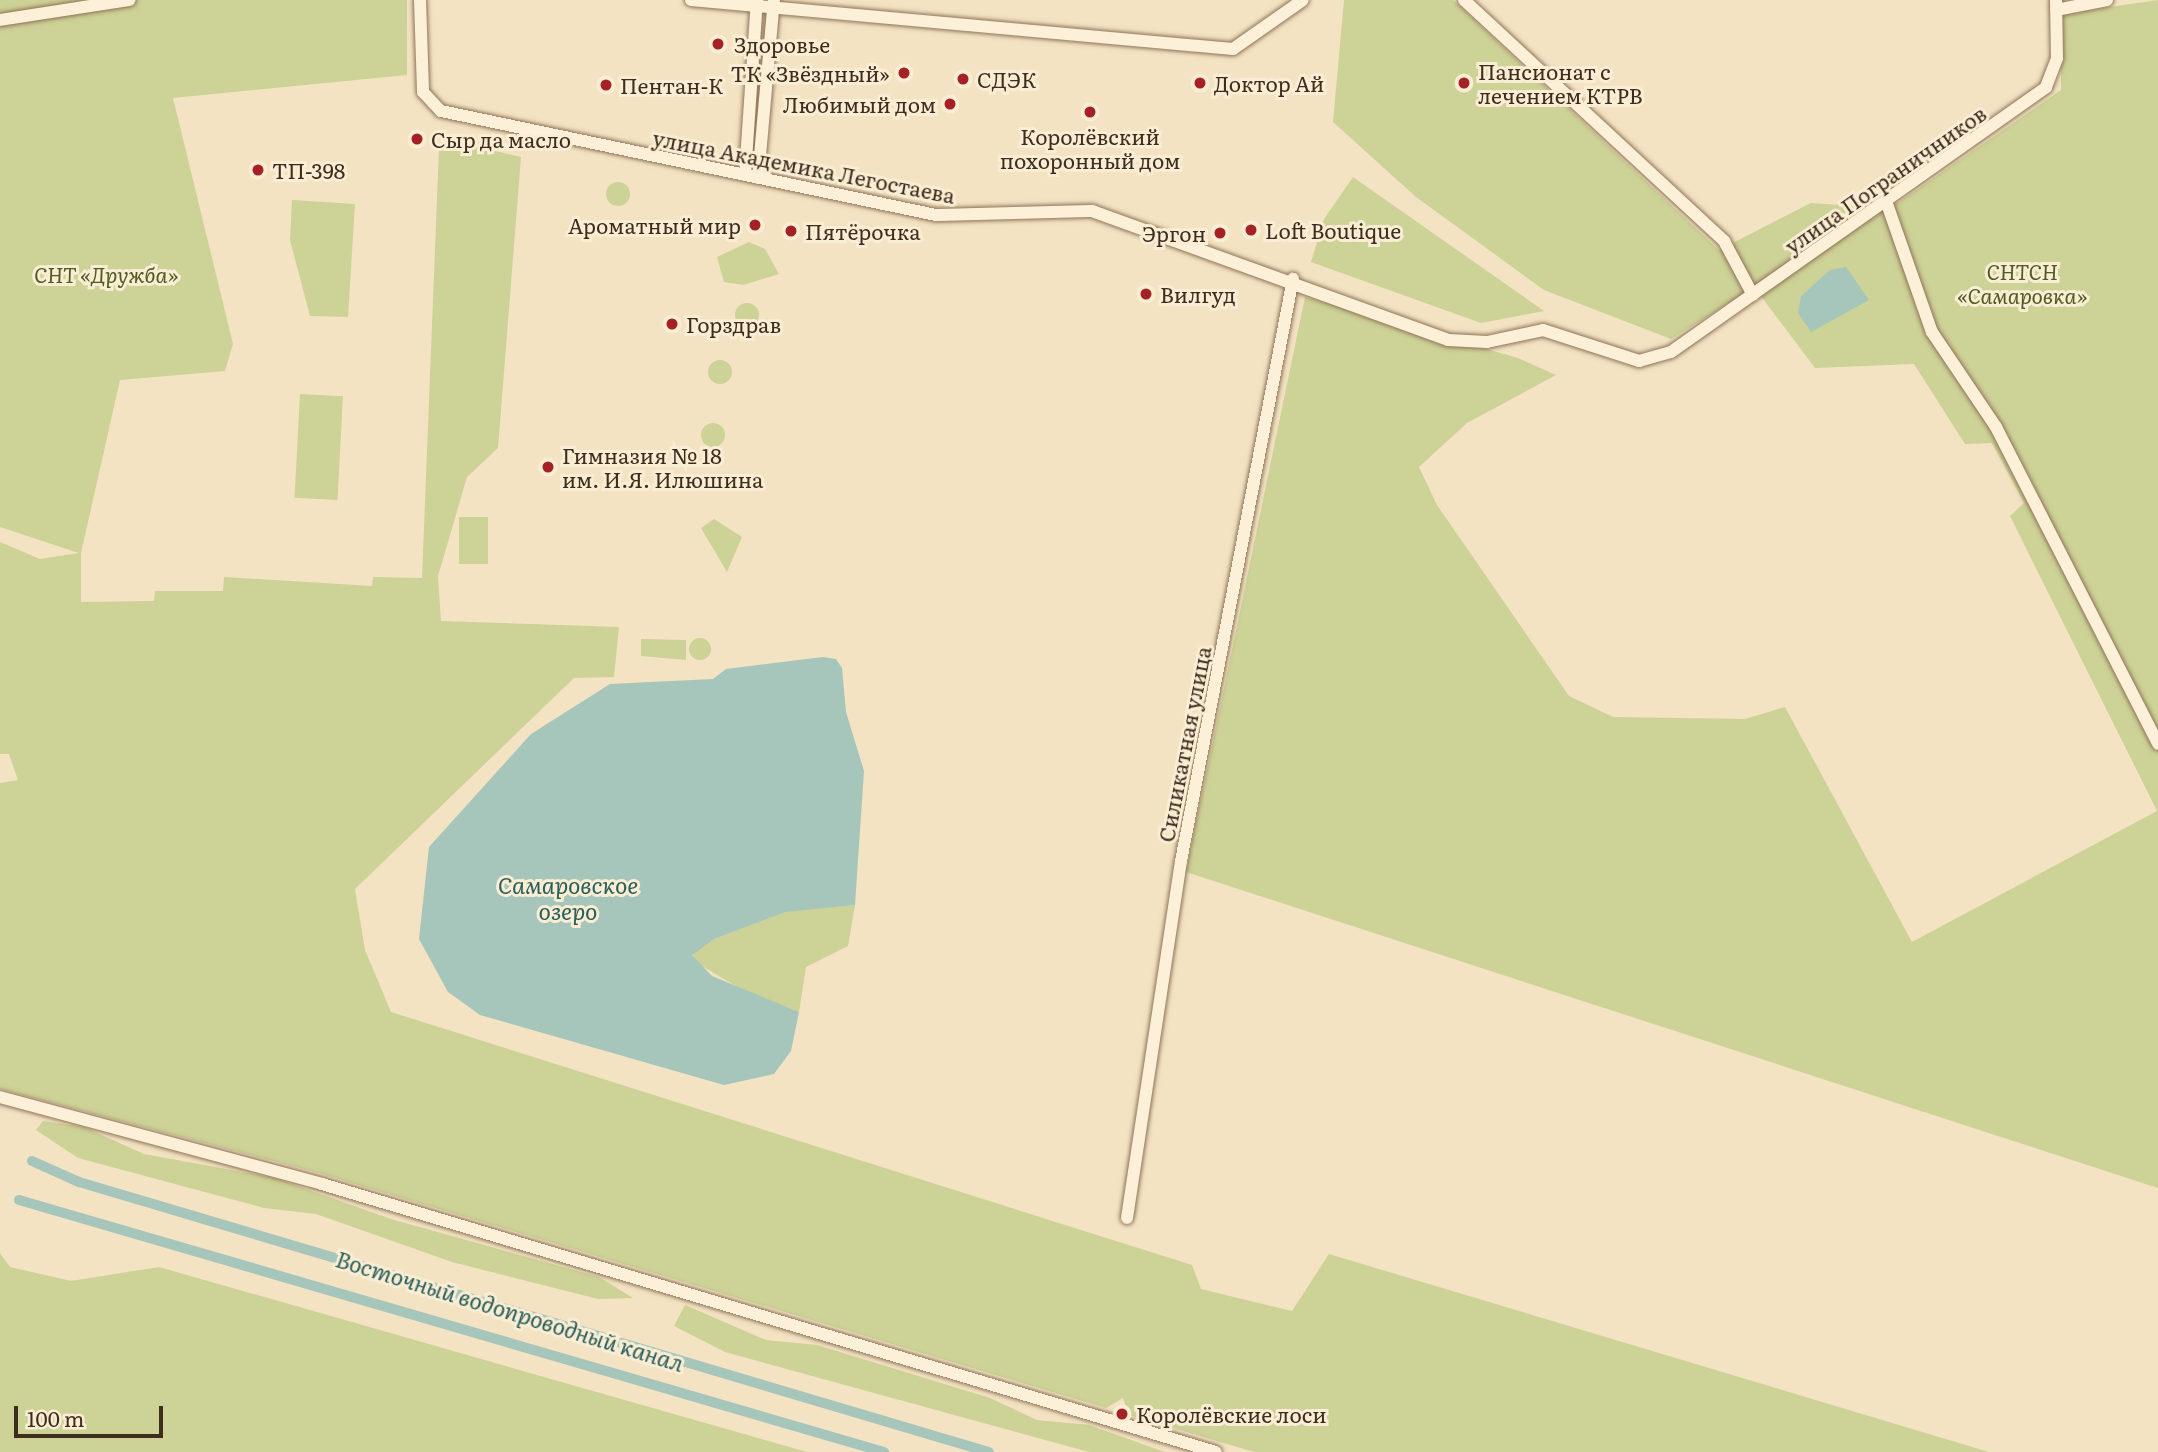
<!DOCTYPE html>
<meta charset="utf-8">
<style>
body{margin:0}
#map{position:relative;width:2158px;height:1452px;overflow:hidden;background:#f3e3c3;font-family:Literata,serif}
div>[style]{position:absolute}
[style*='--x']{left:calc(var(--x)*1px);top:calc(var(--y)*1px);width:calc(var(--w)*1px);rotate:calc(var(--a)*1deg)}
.green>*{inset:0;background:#cdd296;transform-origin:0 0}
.round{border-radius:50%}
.water>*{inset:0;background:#a6c5bb}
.canal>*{height:10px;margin:-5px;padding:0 5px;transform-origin:5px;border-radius:5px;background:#a6c5bb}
.roads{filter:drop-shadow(0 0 2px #8f7458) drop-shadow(0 0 2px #8f7458)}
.minor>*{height:12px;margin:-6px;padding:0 6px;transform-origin:6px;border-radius:6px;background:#fcf0d8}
.dots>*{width:19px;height:19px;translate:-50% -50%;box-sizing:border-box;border:4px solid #f9edd4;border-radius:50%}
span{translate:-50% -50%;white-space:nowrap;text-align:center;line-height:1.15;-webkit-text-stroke:6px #f9edd4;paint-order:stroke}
.poi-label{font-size:21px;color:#3e2c1d}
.left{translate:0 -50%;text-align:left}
.right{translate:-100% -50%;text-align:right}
.street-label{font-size:21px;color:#3e2c1d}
.park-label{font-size:21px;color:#4f5c22;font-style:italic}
.water-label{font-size:23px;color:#2b5f5b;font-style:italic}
.scale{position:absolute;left:14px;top:1406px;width:149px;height:32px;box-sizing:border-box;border:4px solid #3e2c1d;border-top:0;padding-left:9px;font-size:21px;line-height:24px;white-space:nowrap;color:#3e2c1d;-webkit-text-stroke:5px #f9edd4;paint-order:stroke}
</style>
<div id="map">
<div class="green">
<i style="clip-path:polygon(0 0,407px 0,407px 75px,173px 98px,233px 344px,225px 371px,120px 380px,81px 553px,81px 602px,154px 601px,155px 591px,223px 591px,224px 577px,372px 586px,373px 577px,422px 578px,439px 148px,449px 140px,521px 157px,498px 448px,467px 477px,438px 576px,441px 621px,619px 627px,614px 677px,574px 678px,355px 889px,365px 950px,391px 1012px,1192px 1265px,1201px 1289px,1292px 1311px,1329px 1254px,1989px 1452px,1254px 1452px,1129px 1415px,1123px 1398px,1106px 1408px,315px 1172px,0 1089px,0 783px,18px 780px,9px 754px,0 754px,0 542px,40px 559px,79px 553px,0 527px)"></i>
<i style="clip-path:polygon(1344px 0,1453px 0,1719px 250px,1811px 203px,1885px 208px,1896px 204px,2061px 90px,2061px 14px,2158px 0,2158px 1188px,1186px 872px,1305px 297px,1518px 358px,1556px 375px,1467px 423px,1419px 467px,1437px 505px,1569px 696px,1613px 717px,1745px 719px,1785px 707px,1912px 942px,2157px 811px,2010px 516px,2024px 503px,1992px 443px,1965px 444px,1914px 364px,1815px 368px,1754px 287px,1671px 339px,1544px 290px,1416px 197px,1333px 122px)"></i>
<i style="clip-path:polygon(1353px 177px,1544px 311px,1481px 323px,1311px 262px,1324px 219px)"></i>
<i class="round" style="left:606px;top:182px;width:24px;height:24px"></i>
<i style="clip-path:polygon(292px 200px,355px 204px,348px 317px,310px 316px,290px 240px)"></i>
<i style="clip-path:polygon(749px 242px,765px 249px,779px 274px,743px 285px,724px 282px,717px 257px)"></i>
<i class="round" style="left:735px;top:303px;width:24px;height:24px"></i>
<i class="round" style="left:708px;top:360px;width:24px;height:24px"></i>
<i style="left:300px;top:394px;width:43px;height:104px;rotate:3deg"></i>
<i class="round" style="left:701px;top:423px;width:24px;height:24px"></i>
<i style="left:459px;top:517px;width:29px;height:47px"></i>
<i style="clip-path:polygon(714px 519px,742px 537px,727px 572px,701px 528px)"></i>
<i class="round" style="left:689px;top:638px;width:22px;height:22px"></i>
<i style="clip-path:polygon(641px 639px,686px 640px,686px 660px,641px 656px)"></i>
<i style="clip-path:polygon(855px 905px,848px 946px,806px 967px,799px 1012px,744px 991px,692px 960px,694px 951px,714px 939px,785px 911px)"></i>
<i style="clip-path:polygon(43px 1121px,84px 1127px,144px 1154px,275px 1178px,391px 1219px,599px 1277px,633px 1298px,598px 1299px,452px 1262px,316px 1214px,264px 1208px,78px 1158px,36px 1130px)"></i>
<i style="clip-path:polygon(0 1253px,10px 1267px,71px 1281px,159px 1267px,807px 1452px,0 1452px)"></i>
<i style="clip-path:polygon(685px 1305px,766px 1340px,817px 1345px,990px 1398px,1037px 1420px,1089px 1425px,1165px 1452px,1089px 1452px,725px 1352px,674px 1326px)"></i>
</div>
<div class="water">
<i style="clip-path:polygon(1846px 267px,1869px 300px,1811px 332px,1798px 313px,1801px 296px,1830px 270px)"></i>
<i style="clip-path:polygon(823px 657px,836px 659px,842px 668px,846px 712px,864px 771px,855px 905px,785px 912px,714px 939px,692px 955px,712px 976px,799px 1012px,791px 1051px,774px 1074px,724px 1085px,480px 1015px,448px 992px,419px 939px,429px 847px,531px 734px,610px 684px,713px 679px,726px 669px)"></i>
</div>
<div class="canal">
<i style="--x:32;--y:1161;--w:51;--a:24.1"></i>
<i style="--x:79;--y:1182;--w:949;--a:16.53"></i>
<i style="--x:19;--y:1200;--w:901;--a:16.24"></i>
</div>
<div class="roads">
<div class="minor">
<i style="--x:420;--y:0;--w:92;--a:88.1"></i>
<i style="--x:423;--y:92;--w:26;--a:47"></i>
<i style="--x:441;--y:111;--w:506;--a:11.87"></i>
<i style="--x:936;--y:215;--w:156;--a:-1.5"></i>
<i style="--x:1092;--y:211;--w:379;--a:19.9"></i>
<i style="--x:1448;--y:340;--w:39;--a:3"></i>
<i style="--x:1487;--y:342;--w:57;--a:-12.1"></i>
<i style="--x:1543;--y:330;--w:101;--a:17.9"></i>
<i style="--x:1639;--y:361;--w:33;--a:-16"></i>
<i style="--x:1671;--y:352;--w:459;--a:-35.2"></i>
<i style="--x:2046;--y:87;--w:31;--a:-69"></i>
<i style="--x:2057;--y:58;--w:58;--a:-91"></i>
<i style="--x:691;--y:0;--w:544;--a:5.17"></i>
<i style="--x:1233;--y:49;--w:85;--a:-35"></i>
<i style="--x:1464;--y:0;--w:355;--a:42.8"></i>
<i style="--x:1724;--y:241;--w:61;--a:61.8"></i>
<i style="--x:2056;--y:10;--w:52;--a:-11.1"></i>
<i style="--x:0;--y:20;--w:131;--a:-8.8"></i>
<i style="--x:745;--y:175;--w:175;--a:-86.1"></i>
<i style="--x:758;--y:178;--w:179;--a:-84.9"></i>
<i style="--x:1886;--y:201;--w:139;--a:70.7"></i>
<i style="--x:1932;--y:332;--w:115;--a:56"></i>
<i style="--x:1996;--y:427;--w:356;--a:62.9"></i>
<i style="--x:0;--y:1097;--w:334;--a:15.1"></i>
<i style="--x:322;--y:1184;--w:933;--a:16.69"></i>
<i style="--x:1127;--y:1218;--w:361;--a:-81.4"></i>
<i style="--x:1181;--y:861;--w:593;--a:-79.11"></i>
</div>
</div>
<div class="dots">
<i style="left:718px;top:44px;background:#a52125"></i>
<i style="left:904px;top:73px;background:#a52125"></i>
<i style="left:963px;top:79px;background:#a52125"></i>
<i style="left:1200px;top:83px;background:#a52125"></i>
<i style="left:1464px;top:83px;background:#a52125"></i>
<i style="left:606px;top:85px;background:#a52125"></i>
<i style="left:950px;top:104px;background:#a52125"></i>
<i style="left:1090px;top:112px;background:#a52125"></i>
<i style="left:417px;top:139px;background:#a52125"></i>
<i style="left:258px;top:170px;background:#a52125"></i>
<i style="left:755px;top:225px;background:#a52125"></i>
<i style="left:1251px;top:230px;background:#a52125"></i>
<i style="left:791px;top:231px;background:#a52125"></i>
<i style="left:1220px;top:233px;background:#a52125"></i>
<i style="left:1146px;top:294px;background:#a52125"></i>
<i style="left:672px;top:324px;background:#a52125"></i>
<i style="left:548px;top:467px;background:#a52125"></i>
<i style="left:1122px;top:1414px;background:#a52125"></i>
</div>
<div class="poi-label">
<span class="left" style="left:734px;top:44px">Здоровье</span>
<span class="left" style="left:1478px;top:83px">Пансионат с<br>лечением КТРВ</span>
<span class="right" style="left:890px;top:73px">ТК «Звёздный»</span>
<span class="left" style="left:977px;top:79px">СДЭК</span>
<span class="left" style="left:1214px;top:83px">Доктор Ай</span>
<span class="left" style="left:620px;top:85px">Пентан-К</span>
<span class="right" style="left:936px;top:104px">Любимый дом</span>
<span style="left:1090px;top:148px">Королёвский<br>похоронный дом</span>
<span class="left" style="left:431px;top:139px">Сыр да масло</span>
<span class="left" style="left:272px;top:170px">ТП-398</span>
<span class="right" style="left:741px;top:225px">Ароматный мир</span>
<span class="left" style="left:1265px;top:230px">Loft Boutique</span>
<span class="left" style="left:805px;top:231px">Пятёрочка</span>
<span class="right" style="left:1206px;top:233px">Эргон</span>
<span class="left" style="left:1160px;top:294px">Вилгуд</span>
<span class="left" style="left:686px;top:324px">Горздрав</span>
<span class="left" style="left:562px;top:467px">Гимназия № 18<br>им. И.Я. Илюшина</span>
<span class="left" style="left:1136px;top:1414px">Королёвские лоси</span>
</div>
<div class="street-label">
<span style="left:804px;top:166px;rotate:11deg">улица Академика Легостаева</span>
<span style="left:1885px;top:179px;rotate:-35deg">улица Пограничников</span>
<span style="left:1184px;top:744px;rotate:-79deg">Силикатная улица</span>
</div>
<div class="park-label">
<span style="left:2022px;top:283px">СНТСН<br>«Самаровка»</span>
<span style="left:106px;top:274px">СНТ «Дружба»</span>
</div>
<div class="water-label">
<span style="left:568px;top:897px">Самаровское<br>озеро</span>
<span style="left:510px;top:1310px;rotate:17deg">Восточный водопроводный канал</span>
</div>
<div class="scale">100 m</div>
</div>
